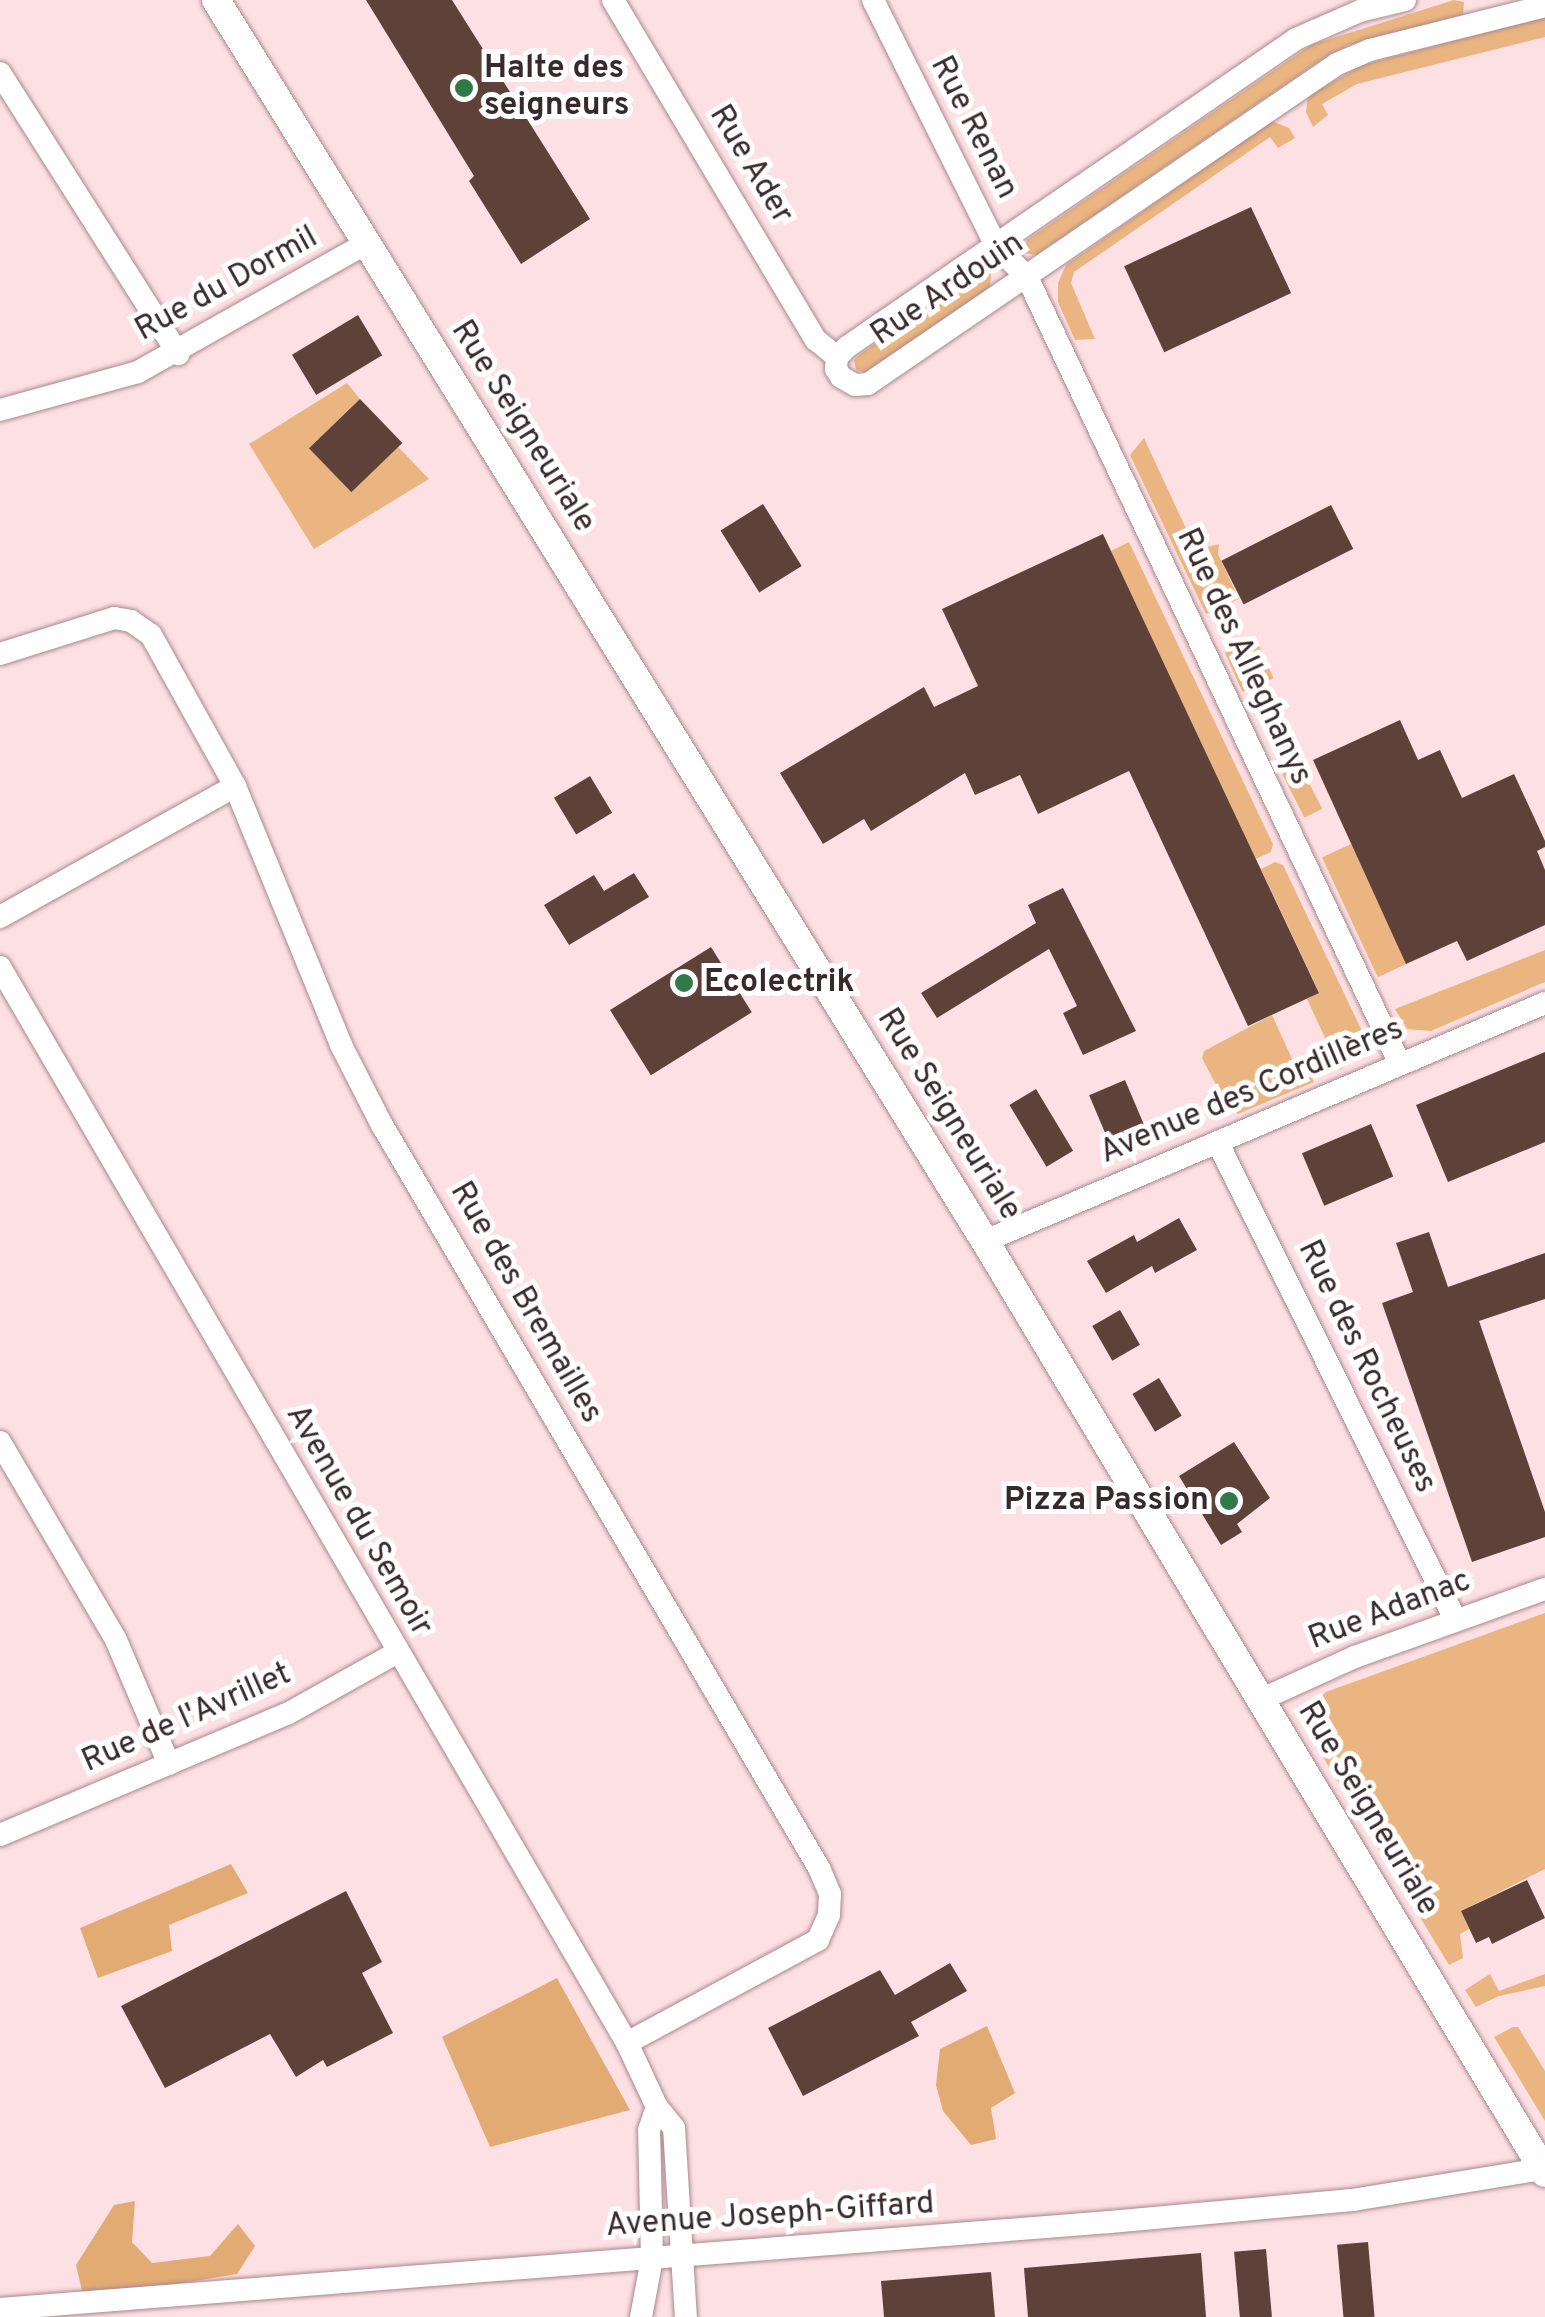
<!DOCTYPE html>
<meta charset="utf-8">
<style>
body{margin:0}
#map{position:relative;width:1545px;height:2317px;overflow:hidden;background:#fde0e4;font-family:Overpass,sans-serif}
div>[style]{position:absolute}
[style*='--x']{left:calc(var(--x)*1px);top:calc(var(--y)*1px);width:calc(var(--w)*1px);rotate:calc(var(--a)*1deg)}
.green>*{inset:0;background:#eab580;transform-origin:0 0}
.forest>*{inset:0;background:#e3ab74}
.building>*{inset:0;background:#5e423a;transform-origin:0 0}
.roads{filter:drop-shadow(0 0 2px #a9878d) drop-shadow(0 0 2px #a9878d)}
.minor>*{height:22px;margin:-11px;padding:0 11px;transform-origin:11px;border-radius:11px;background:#fff}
.tertiary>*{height:28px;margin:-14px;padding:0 14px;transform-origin:14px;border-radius:14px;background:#fff}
.dots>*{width:28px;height:28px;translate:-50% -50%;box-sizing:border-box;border:5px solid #fff;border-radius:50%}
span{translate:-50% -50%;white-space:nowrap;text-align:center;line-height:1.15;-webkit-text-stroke:10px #fff;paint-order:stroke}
.poi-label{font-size:32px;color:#37292c;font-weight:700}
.left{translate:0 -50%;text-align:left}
.right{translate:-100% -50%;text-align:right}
.street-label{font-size:32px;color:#37292c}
</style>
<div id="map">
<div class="green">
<i style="clip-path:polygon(1454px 0,1464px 2px,1463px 15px,1349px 45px,1327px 56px,1036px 255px,1023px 253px,1027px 240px,1311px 45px)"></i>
<i style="clip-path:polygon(1545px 17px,1545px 37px,1357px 84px,1322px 104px,1328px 115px,1313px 127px,1306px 112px,1308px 96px,1362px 65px)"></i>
<i style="clip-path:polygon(1272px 121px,1289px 128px,1295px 138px,1278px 148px,1270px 137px,1074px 272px,1071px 283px,1095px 339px,1075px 340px,1058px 302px,1058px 283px,1066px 265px)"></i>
<i style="clip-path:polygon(982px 272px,991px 274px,990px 287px,866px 372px,856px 370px,854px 360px,860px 354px)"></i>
<i style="clip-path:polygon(347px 383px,360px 399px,309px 448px,351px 492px,398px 447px,429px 479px,314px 549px,249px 444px)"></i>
<i style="clip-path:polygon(1144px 438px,1196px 550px,1219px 544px,1218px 554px,1239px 599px,1206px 614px,1130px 455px)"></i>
<i style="clip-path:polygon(1129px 542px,1273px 844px,1271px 852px,1256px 859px,1111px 551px)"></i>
<i style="left:1256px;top:639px;width:43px;height:34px;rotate:66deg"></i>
<i style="left:1300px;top:765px;width:49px;height:20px;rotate:63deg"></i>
<i style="left:1351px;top:844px;width:132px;height:32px;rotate:65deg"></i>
<i style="clip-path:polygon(1275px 862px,1283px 865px,1362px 1031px,1360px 1055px,1340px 1070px,1307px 999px,1319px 992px,1261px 869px)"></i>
<i style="clip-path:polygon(1545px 950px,1545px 982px,1431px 1031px,1407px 1029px,1395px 1009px)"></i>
<i style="clip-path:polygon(1272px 1015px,1293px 1061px,1305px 1063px,1314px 1082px,1238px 1114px,1226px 1104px,1202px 1058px,1204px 1051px)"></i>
<i style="clip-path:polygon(1545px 1613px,1545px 1869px,1461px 1911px,1469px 1929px,1460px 1934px,1463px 1958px,1449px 1965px,1309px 1734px,1308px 1708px,1326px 1692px)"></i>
<i style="clip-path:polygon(1490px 1974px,1499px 1991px,1545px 1974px,1545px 1986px,1499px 1996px,1476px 2007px,1465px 1990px)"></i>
<i style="clip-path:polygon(1513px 2027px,1518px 2027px,1545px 2071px,1545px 2121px,1494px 2037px)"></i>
</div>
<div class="forest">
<i style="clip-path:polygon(231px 1864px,248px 1893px,169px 1925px,172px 1951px,98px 1978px,80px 1928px)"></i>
<i style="clip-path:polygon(557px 1978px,630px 2110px,490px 2147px,442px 2037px)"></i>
<i style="clip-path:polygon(987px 2026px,1015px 2093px,991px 2108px,996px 2139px,971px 2145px,943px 2111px,936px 2085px,940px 2049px)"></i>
<i style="clip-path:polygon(135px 2201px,132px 2242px,152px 2263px,210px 2256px,238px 2224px,255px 2246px,237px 2274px,84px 2299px,76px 2265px,114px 2205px)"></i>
</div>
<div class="building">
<i style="clip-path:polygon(366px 0,452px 0,590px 219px,521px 264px,469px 181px,474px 176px)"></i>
<i style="left:1251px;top:207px;width:95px;height:140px;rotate:65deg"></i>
<i style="left:358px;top:315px;width:47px;height:77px;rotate:59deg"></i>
<i style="left:360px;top:399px;width:61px;height:71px;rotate:46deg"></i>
<i style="left:763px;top:504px;width:73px;height:50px;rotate:58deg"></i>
<i style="left:1331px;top:505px;width:49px;height:123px;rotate:63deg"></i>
<i style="clip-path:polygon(1103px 534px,1319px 993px,1248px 1026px,1129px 771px,1038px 814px,1020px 775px,975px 795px,965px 773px,871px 831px,864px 819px,823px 844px,780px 773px,924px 687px,934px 707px,978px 686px,942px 609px)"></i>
<i style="clip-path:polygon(1400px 720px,1418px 760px,1440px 750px,1462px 798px,1514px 774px,1545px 841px,1545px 847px,1537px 851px,1545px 870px,1545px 925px,1467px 961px,1457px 941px,1406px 964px,1313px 760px)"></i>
<i style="left:590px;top:776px;width:43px;height:42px;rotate:59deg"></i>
<i style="clip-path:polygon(634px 873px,649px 897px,569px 945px,544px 905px,594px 875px,604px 891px)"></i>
<i style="clip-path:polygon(1063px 888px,1136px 1031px,1083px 1055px,1063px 1013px,1077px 1006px,1049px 949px,937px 1018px,921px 993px,1036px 923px,1028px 905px)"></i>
<i style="left:711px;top:947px;width:77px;height:119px;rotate:58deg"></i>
<i style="clip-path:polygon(1545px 1052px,1545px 1142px,1448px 1182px,1416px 1105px)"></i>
<i style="left:1125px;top:1080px;width:49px;height:39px;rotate:67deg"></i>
<i style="left:1036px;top:1089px;width:72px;height:31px;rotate:59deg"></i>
<i style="left:1371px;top:1124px;width:57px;height:75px;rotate:67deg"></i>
<i style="clip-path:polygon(1179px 1218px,1197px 1250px,1155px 1273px,1152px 1266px,1106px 1293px,1087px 1261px,1134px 1235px,1137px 1242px)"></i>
<i style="clip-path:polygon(1429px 1232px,1448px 1287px,1545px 1253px,1545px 1299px,1479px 1321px,1545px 1512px,1545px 1537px,1472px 1562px,1382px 1303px,1413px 1292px,1396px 1243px)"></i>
<i style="left:1120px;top:1310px;width:40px;height:32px;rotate:60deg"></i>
<i style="left:1159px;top:1378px;width:44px;height:31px;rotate:59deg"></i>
<i style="clip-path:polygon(1234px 1442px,1270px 1498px,1237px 1524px,1242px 1532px,1221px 1545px,1179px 1476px)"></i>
<i style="clip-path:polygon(1527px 1880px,1545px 1918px,1492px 1944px,1489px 1937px,1476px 1943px,1461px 1911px)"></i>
<i style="clip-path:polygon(346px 1891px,382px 1962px,362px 1973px,393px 2033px,327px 2067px,323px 2060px,296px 2077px,270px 2034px,165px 2088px,121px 2006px)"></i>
<i style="clip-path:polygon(950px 1963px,967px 1991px,911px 2022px,919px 2036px,803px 2096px,768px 2028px,880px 1970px,895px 1995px)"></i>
<i style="left:1368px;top:2242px;width:75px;height:31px;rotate:85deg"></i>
<i style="left:1266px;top:2249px;width:68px;height:32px;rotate:85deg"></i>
<i style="clip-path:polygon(1201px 2253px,1206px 2317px,1028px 2317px,1024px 2268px)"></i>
<i style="clip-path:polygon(991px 2272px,995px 2317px,884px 2317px,881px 2281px)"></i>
</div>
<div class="roads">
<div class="minor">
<i style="--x:613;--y:0;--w:396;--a:59.2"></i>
<i style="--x:816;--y:340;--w:27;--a:39"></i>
<i style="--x:873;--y:0;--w:275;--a:63.4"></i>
<i style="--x:996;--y:246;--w:44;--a:45"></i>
<i style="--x:1027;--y:277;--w:871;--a:64.64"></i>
<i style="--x:1405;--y:0;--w:46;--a:166.3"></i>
<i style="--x:1360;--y:11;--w:70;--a:156.4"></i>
<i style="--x:1296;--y:39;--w:544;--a:145.55"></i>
<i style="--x:847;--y:347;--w:14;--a:135"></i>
<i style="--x:837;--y:357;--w:12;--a:95"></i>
<i style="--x:836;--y:369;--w:9;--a:58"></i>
<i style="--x:841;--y:377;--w:16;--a:30"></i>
<i style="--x:855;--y:385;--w:13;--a:-4"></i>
<i style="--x:868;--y:384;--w:568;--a:-34.31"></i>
<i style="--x:1337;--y:64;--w:36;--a:-23"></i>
<i style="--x:1370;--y:50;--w:180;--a:-14.1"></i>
<i style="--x:0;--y:73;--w:333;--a:57.6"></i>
<i style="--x:0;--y:410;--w:143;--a:-15.4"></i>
<i style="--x:138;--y:372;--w:263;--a:-29.4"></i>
<i style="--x:0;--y:654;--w:120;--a:-17.5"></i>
<i style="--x:114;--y:618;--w:17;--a:10"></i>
<i style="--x:131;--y:621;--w:24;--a:35"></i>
<i style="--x:151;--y:635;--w:173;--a:60.9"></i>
<i style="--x:235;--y:786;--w:280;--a:67.7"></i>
<i style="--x:341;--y:1045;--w:90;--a:62.9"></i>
<i style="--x:382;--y:1125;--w:862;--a:59.54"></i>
<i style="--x:819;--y:1868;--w:28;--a:67"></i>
<i style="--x:830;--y:1894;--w:21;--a:93"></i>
<i style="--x:829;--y:1915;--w:27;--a:114"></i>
<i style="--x:818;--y:1940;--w:217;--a:151.7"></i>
<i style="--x:0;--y:917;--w:269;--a:-29.1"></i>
<i style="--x:0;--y:967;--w:1245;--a:59.77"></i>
<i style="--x:627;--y:2043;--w:71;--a:64.9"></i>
<i style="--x:657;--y:2107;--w:27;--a:51"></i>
<i style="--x:674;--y:2128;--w:189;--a:86.4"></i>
<i style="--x:1218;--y:1143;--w:532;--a:63.53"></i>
<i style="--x:985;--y:1241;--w:608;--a:-23.03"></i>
<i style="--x:0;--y:1442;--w:229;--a:59.6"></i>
<i style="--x:116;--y:1640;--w:135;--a:66.9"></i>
<i style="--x:1260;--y:1700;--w:104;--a:-24.4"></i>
<i style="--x:1355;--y:1657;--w:202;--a:-19.7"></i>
<i style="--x:0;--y:1835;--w:311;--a:-22.9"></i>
<i style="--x:287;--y:1714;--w:125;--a:-29.2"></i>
<i style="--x:0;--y:2309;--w:1113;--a:-4.48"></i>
<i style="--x:1110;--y:2222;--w:243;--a:-5.2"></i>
<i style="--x:1352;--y:2200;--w:193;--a:-9.3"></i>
<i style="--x:641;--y:2317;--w:60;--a:-79.4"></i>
<i style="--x:652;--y:2258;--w:128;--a:-91.3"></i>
<i style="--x:649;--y:2130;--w:24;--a:-71"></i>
</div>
<div class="tertiary">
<i style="--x:216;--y:0;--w:1460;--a:58.22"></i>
<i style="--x:985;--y:1241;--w:1087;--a:59"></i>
</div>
</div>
<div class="dots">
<i style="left:464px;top:88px;background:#307a48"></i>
<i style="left:684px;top:983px;background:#307a48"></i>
<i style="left:1229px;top:1501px;background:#307a48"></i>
</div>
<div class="poi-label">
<span class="left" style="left:484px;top:88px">Halte des<br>seigneurs</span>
<span class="left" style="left:704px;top:983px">Ecolectrik</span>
<span class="right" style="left:1209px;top:1501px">Pizza Passion</span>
</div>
<div class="street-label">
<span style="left:973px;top:128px;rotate:63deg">Rue Renan</span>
<span style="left:750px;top:165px;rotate:59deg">Rue Ader</span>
<span style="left:227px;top:285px;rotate:-29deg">Rue du Dormil</span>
<span style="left:948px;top:290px;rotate:-34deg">Rue Ardouin</span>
<span style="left:522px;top:427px;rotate:58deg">Rue Seigneuriale</span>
<span style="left:1243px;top:657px;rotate:65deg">Rue des Alleghanys</span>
<span style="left:1252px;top:1092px;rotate:-23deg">Avenue des Cordillères</span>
<span style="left:948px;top:1115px;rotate:58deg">Rue Seigneuriale</span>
<span style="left:525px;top:1303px;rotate:60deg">Rue des Bremailles</span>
<span style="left:1366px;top:1367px;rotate:64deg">Rue des Rocheuses</span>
<span style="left:358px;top:1521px;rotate:60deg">Avenue du Semoir</span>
<span style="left:1390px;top:1611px;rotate:-21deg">Rue Adanac</span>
<span style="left:187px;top:1719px;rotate:-24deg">Rue de l'Avrillet</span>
<span style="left:1367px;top:1809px;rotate:59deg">Rue Seigneuriale</span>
<span style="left:770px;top:2216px;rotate:-4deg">Avenue Joseph-Giffard</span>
</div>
</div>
